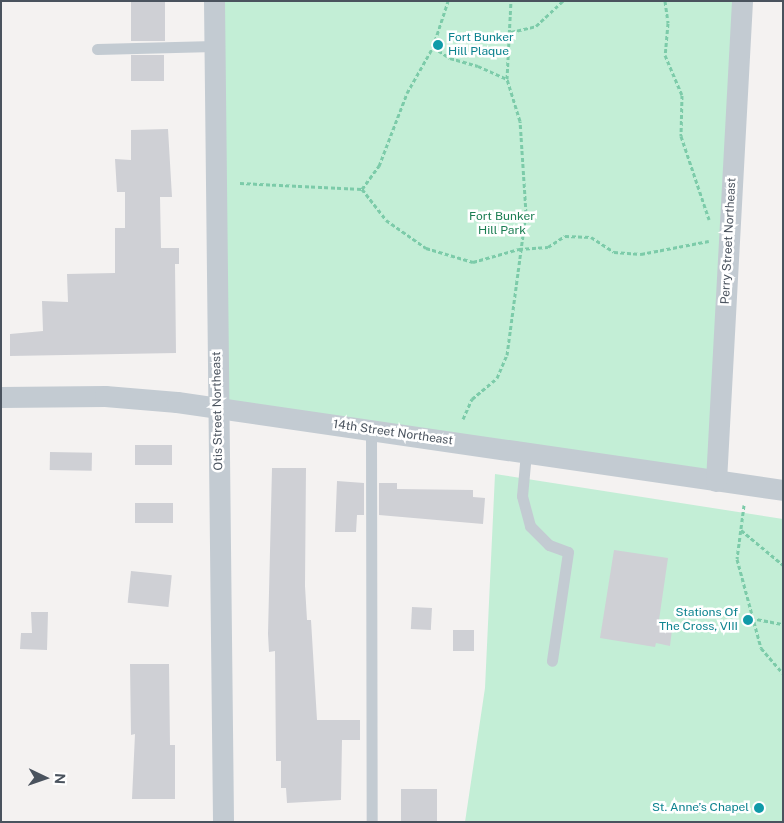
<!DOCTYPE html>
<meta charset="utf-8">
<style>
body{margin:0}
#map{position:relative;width:784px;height:823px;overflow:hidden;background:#f4f2f1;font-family:"Public Sans",sans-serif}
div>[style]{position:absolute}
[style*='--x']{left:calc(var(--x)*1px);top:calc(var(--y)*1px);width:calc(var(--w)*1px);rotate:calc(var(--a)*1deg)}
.green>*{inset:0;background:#c3eed6}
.building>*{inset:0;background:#cfd0d5;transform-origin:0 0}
.path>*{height:3px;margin-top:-1.5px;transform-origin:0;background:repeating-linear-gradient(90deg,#7ccba9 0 4px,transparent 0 6.5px)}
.service>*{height:11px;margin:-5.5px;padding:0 5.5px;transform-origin:5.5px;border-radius:5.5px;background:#c3cbd2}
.minor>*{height:21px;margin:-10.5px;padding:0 10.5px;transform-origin:10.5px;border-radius:10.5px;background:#c3cbd2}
.dots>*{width:14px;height:14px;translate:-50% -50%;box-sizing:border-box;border:2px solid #fff;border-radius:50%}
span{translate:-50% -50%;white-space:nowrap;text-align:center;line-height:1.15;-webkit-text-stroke:5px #fff;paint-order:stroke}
.culture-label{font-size:12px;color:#0d838f}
.left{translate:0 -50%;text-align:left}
.right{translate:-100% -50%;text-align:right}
.park-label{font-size:12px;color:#1c7e53}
.street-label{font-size:12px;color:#4a535e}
.frame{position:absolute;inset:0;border:2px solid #4a535e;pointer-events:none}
.north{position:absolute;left:20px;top:753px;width:50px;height:50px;-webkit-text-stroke:4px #fff;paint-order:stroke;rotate:93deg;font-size:14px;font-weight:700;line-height:20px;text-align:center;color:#4a535e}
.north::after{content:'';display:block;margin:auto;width:18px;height:22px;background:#4a535e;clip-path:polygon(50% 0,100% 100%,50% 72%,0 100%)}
</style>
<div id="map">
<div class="green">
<i style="clip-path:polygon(214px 1px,742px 1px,716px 481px,218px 407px)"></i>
<i style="clip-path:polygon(495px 474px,783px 519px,783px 822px,465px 822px,485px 688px)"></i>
</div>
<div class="building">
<i style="left:131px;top:1px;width:34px;height:40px"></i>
<i style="left:164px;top:55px;width:26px;height:33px;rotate:90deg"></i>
<i style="clip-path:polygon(168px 129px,172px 197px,160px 197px,161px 248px,179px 248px,179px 264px,175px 264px,176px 353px,10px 356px,10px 334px,43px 331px,42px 301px,68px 302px,67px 274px,115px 273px,115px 228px,125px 228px,125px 192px,117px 192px,115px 159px,131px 160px,131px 130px)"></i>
<i style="left:135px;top:445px;width:37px;height:20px"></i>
<i style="left:50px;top:452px;width:42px;height:18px;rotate:1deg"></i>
<i style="clip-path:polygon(272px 468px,306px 468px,305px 586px,307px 620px,311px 620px,317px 720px,360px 720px,360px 740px,342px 740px,341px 800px,287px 803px,286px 788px,281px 788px,281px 761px,276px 761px,275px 651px,269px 652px,268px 634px)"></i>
<i style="clip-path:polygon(337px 481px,364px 483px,364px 515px,357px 515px,356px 532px,335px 532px)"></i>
<i style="clip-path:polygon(379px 483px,397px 483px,397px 489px,473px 490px,473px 497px,485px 498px,483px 524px,379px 515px)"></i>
<i style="left:135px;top:503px;width:38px;height:20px"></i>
<i style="clip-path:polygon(614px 550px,668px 558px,659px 620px,673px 622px,670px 646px,656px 643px,655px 647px,600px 638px)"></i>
<i style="left:131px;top:571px;width:41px;height:32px;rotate:6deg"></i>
<i style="left:412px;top:607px;width:20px;height:22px;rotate:3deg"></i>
<i style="clip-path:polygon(31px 612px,48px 612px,47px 650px,20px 649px,21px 633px,32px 633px)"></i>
<i style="left:453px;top:630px;width:21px;height:21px"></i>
<i style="clip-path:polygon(130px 664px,169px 664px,170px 745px,175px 745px,175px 799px,132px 799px,135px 734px,131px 735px)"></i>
<i style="left:437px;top:789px;width:33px;height:36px;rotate:90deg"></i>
</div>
<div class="path">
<i style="--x:665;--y:1;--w:22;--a:82"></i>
<i style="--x:668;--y:23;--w:32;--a:95"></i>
<i style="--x:665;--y:55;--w:43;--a:67"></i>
<i style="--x:682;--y:95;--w:41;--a:91.4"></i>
<i style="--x:681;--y:136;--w:88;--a:71.4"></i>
<i style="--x:511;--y:32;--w:26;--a:-13"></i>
<i style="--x:536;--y:26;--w:37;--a:-43"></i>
<i style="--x:433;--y:47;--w:20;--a:33"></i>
<i style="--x:450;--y:58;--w:29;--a:16"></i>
<i style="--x:478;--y:66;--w:32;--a:24"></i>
<i style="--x:240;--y:183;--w:122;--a:2.8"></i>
<i style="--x:362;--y:189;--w:39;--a:52"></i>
<i style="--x:386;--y:220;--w:49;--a:35"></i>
<i style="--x:426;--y:248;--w:49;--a:16.6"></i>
<i style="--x:473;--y:262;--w:48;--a:-15.8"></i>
<i style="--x:519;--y:249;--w:29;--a:-4"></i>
<i style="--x:548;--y:247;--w:20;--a:-33"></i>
<i style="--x:565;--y:236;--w:26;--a:2"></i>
<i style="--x:591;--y:237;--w:27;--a:33"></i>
<i style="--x:614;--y:252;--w:27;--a:4"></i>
<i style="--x:641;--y:254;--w:69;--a:-10.8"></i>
<i style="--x:362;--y:189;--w:29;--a:-54"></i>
<i style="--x:379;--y:166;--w:78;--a:-69"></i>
<i style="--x:407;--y:93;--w:53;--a:-60.5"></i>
<i style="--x:433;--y:47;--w:48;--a:-71.9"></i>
<i style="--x:463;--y:419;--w:22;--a:-66"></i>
<i style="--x:472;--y:399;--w:33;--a:-40"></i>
<i style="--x:497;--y:378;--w:25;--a:-67"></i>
<i style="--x:507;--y:355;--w:143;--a:-82.4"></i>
<i style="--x:526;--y:213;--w:92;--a:-93.7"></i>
<i style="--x:520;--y:121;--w:44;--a:-107.2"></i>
<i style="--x:507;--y:79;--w:78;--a:-87.1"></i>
<i style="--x:744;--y:505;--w:54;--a:97.4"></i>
<i style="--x:737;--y:559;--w:92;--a:74.9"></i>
<i style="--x:761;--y:648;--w:33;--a:49"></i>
<i style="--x:741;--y:530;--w:55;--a:39.8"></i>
<i style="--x:751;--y:618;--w:33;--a:11"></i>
</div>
<div class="service">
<i style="--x:97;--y:49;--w:117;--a:-1.5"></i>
<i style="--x:371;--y:430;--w:392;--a:89.9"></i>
<i style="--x:526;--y:453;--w:43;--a:95.3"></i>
<i style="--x:522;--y:496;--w:31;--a:75"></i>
<i style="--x:530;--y:526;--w:27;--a:45"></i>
<i style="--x:549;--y:545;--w:20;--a:20"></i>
<i style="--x:568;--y:552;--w:110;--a:98.4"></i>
</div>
<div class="minor">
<i style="--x:214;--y:1;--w:821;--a:89.37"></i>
<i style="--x:1;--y:397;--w:104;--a:-0.6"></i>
<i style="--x:105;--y:396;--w:72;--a:4.8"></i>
<i style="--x:177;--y:402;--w:612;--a:8.26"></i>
<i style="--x:716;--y:481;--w:481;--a:-86.9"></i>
</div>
<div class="dots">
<i style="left:438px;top:45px;background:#0f9aa8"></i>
<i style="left:748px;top:620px;background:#0f9aa8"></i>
<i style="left:759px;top:808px;background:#0f9aa8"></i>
</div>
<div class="culture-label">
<span class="left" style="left:448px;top:45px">Fort Bunker<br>Hill Plaque</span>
<span class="right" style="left:738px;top:620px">Stations Of<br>The Cross, VIII</span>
<span class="right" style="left:749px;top:808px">St. Anne’s Chapel</span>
</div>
<div class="park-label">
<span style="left:502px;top:224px">Fort Bunker<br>Hill Park</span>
</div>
<div class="street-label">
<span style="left:729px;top:241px;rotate:-87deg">Perry Street Northeast</span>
<span style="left:218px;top:411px;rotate:-91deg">Otis Street Northeast</span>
<span style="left:393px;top:433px;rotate:8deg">14th Street Northeast</span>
</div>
<div class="frame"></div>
<div class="north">N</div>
</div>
